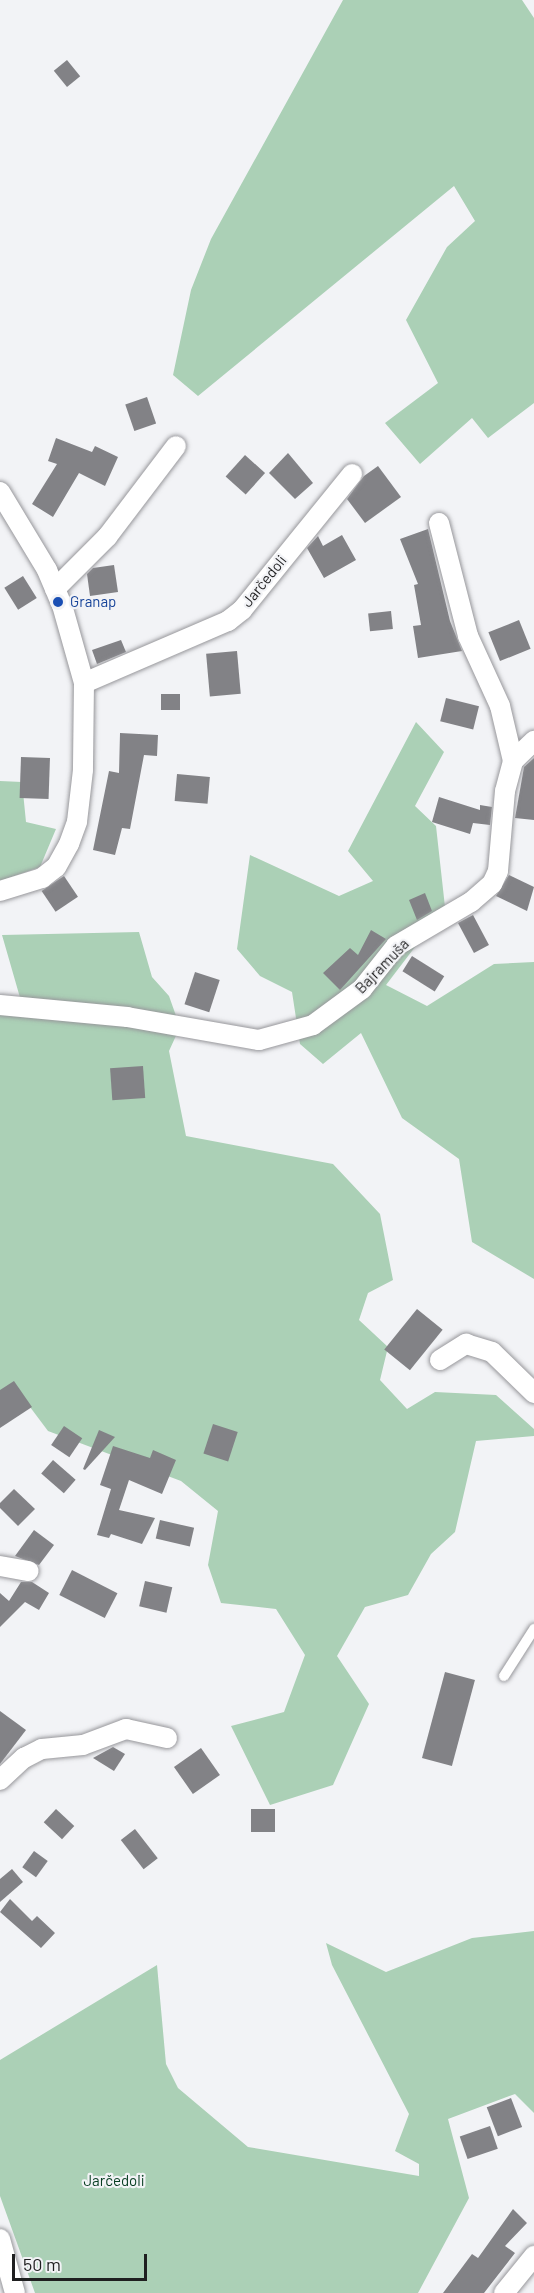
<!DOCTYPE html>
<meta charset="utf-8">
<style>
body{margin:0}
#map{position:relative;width:534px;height:2293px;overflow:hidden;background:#f2f3f6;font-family:Barlow,sans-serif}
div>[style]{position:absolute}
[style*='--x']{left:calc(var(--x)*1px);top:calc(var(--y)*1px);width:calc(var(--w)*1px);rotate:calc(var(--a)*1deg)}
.green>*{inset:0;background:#abd0b6}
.building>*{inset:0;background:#828286;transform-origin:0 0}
.roads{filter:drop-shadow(0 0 2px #97979b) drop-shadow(0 0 2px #97979b)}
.service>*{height:10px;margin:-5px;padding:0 5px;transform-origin:5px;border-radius:5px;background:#fff}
.minor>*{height:20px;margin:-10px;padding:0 10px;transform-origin:10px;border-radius:10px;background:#fff}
.dots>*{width:16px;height:16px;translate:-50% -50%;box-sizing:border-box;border:3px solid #f2f3f6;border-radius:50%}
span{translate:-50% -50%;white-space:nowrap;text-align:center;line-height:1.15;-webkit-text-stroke:4.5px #f2f3f6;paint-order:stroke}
.street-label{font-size:15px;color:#1f1f20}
.transit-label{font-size:15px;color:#164399}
.left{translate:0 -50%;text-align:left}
.park-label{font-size:15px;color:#063d21}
.scale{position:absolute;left:12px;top:2254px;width:135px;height:27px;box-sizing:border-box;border:3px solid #1f1f20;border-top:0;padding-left:8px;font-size:18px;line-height:21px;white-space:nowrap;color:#1f1f20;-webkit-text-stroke:4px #f2f3f6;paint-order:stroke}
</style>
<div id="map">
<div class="green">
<i style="clip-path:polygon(343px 0,522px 0,534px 18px,534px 403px,488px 438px,472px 418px,420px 464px,385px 423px,438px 383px,406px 320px,447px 247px,475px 221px,454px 186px,198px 396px,173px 375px,191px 290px,211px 239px)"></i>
<i style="clip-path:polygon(416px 722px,444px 752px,415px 806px,436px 826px,446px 916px,418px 943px,386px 985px,427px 1006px,494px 964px,534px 962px,534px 1279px,472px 1242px,459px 1159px,402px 1118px,361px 1033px,323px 1064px,300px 1044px,292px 992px,260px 976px,237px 949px,250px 855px,339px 896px,373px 881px,348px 851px)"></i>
<i style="clip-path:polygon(0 781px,22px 782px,26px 822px,56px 829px,40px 867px,0 881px)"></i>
<i style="clip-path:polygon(139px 932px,152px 977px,169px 996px,180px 1027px,169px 1051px,186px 1136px,333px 1164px,380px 1214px,393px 1280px,368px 1293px,359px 1320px,388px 1347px,380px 1380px,407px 1409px,435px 1392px,496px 1395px,534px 1429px,534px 1436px,476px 1441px,455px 1532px,431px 1554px,408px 1595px,365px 1607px,337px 1656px,369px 1704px,333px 1785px,270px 1805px,231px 1726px,284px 1712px,305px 1655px,276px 1609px,221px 1603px,208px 1565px,218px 1511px,181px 1481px,48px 1431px,21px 1395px,0 1414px,0 1005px,23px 1008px,2px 935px)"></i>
<i style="clip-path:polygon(534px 1931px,534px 2113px,515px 2094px,448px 2119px,469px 2198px,418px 2293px,35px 2293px,0 2196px,0 2060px,157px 1965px,166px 2064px,178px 2088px,248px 2147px,419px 2176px,419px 2164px,395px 2151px,409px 2114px,332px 1965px,326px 1943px,386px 1972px,472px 1938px)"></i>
</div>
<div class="building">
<i style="left:67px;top:60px;width:21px;height:17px;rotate:51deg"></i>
<i style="left:147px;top:397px;width:28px;height:23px;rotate:71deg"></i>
<i style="clip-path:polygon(56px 438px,92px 452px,95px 446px,118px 457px,105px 486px,79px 473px,53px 517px,32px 504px,57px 464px,48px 461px)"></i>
<i style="clip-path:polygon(288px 453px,313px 483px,295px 499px,269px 473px)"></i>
<i style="left:245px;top:455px;width:27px;height:29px;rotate:42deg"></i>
<i style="clip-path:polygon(378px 466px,401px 497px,365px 523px,347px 499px,364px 476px)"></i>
<i style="clip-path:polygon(428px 529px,450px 621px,462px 651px,418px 658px,413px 626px,421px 625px,414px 585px,418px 584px,400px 539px)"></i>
<i style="clip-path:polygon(342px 535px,356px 560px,324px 578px,307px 548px,318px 536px,323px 546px)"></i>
<i style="clip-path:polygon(114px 565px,118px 592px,90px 596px,87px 574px,93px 568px)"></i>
<i style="left:23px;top:576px;width:26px;height:22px;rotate:58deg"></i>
<i style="left:391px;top:611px;width:18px;height:23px;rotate:84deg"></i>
<i style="left:519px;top:620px;width:31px;height:33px;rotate:68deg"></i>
<i style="clip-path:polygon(121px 640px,126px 652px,97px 664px,92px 650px)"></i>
<i style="left:237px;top:651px;width:43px;height:31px;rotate:85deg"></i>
<i style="left:180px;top:694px;width:16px;height:19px;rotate:90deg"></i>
<i style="left:446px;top:698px;width:34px;height:24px;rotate:14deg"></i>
<i style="clip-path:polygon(120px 733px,158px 735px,157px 756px,144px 755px,130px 829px,122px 828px,115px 855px,93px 850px,109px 771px,119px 773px)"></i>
<i style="left:21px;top:757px;width:29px;height:41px;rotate:2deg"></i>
<i style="clip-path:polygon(534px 758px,534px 820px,515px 818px,524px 767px)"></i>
<i style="left:177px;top:774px;width:33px;height:27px;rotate:5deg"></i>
<i style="clip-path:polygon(439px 797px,480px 810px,480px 805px,492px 807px,490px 825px,473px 823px,470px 834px,432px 822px)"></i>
<i style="clip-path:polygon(509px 875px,534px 887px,527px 911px,496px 896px)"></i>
<i style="left:64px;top:876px;width:25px;height:27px;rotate:56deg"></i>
<i style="clip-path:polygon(425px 893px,432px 911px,417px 920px,409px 900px)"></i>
<i style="left:473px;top:915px;width:34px;height:17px;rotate:62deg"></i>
<i style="clip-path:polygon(371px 930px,386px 939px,340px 990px,323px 973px,350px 948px,358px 955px)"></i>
<i style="left:412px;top:956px;width:38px;height:18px;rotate:32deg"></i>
<i style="left:195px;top:972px;width:26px;height:34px;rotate:18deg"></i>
<i style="left:143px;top:1066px;width:32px;height:33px;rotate:86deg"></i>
<i style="left:417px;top:1309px;width:33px;height:52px;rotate:39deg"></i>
<i style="clip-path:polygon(14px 1381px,32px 1407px,0 1428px,0 1390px)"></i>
<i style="left:213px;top:1424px;width:26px;height:31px;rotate:18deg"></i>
<i style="left:64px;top:1426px;width:22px;height:23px;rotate:34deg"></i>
<i style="clip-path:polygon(99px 1430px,115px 1437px,85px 1470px,83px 1469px)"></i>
<i style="clip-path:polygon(113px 1446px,150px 1458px,153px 1450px,176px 1460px,162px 1494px,129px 1480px,119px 1510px,155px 1518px,142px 1544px,111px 1534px,109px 1538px,97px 1535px,111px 1489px,100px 1485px)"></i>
<i style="left:53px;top:1460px;width:30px;height:18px;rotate:41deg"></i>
<i style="clip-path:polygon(14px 1489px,35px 1509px,18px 1526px,0 1508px,0 1503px)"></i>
<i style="left:160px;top:1520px;width:35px;height:19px;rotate:13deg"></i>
<i style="clip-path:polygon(34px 1530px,54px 1545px,39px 1565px,15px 1556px)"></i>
<i style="left:72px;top:1570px;width:51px;height:28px;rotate:27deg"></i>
<i style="left:145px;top:1581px;width:28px;height:26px;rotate:13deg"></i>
<i style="clip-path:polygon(21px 1582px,32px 1582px,49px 1593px,39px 1610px,25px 1602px,0 1627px,0 1593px,9px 1601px)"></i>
<i style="left:445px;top:1672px;width:31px;height:89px;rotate:15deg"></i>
<i style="clip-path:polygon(0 1711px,26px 1730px,0 1764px)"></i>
<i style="clip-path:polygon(113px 1747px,125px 1754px,114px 1771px,93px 1758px)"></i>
<i style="left:201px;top:1748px;width:33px;height:33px;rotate:55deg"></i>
<i style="left:56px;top:1809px;width:25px;height:18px;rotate:43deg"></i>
<i style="left:251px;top:1809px;width:24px;height:23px"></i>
<i style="left:135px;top:1829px;width:37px;height:18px;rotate:52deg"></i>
<i style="left:34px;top:1851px;width:17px;height:20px;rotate:36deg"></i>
<i style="clip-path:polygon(12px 1869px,23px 1882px,0 1902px,0 1879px)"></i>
<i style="clip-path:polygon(10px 1899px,32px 1921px,37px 1916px,55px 1933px,41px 1948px,0 1912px)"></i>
<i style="left:511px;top:2098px;width:31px;height:26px;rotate:69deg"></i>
<i style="left:490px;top:2126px;width:24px;height:32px;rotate:71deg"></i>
<i style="clip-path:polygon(513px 2209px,527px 2223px,505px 2246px,515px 2253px,484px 2293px,443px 2293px,472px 2254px,478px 2258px)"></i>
</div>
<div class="roads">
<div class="service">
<i style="--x:504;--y:1676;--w:56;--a:-57.4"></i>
</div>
<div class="minor">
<i style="--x:0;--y:492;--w:91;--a:58.9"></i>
<i style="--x:47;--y:570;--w:38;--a:67"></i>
<i style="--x:62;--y:605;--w:81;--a:74.2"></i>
<i style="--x:84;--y:683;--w:87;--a:90.7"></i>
<i style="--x:83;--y:770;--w:52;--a:96.6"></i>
<i style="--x:77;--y:822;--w:23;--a:110"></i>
<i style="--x:69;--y:844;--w:26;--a:119"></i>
<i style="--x:56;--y:867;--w:18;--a:142"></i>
<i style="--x:42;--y:878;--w:44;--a:162.8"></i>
<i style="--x:439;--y:523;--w:117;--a:75.6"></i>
<i style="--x:468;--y:636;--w:77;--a:65.4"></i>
<i style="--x:500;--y:706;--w:57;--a:76.7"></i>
<i style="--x:55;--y:589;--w:74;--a:-45"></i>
<i style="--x:107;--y:537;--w:114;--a:-52.8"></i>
<i style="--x:84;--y:683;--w:157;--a:-23.3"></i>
<i style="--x:228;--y:621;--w:18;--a:-38"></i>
<i style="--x:242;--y:610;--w:175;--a:-51"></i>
<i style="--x:0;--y:1005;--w:128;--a:5.4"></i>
<i style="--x:127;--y:1017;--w:134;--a:9.9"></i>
<i style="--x:259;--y:1040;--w:56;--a:-15.5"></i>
<i style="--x:313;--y:1025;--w:61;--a:-36.3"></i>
<i style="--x:362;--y:989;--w:55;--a:-51.7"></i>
<i style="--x:396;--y:946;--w:87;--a:-30.4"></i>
<i style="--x:471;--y:902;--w:28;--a:-41"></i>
<i style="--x:492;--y:884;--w:14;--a:-65"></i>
<i style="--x:498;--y:871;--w:80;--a:-85"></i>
<i style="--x:505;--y:791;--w:31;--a:-75"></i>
<i style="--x:513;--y:761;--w:29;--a:-44"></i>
<i style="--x:440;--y:1360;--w:31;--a:-32"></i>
<i style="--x:466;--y:1344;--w:27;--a:17"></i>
<i style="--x:492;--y:1352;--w:59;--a:44.3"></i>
<i style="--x:0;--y:1566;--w:29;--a:10"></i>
<i style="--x:0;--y:1780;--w:33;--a:-43"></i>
<i style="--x:24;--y:1758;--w:20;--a:-27"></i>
<i style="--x:42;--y:1749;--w:41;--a:-5.6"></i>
<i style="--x:83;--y:1745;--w:46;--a:-20.4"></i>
<i style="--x:126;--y:1729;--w:42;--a:12.4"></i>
<i style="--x:0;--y:2239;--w:56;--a:74.5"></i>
<i style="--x:504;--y:2293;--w:48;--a:-51"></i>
</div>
</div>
<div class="dots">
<i style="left:58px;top:602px;background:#1a4fb4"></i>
</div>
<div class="street-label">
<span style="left:264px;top:581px;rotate:-51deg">Jarčedoli</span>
<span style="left:382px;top:966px;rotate:-46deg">Bajramuša</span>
</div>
<div class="transit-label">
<span class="left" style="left:70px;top:602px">Granap</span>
</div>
<div class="park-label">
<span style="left:114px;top:2181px">Jarčedoli</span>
</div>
<div class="scale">50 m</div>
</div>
